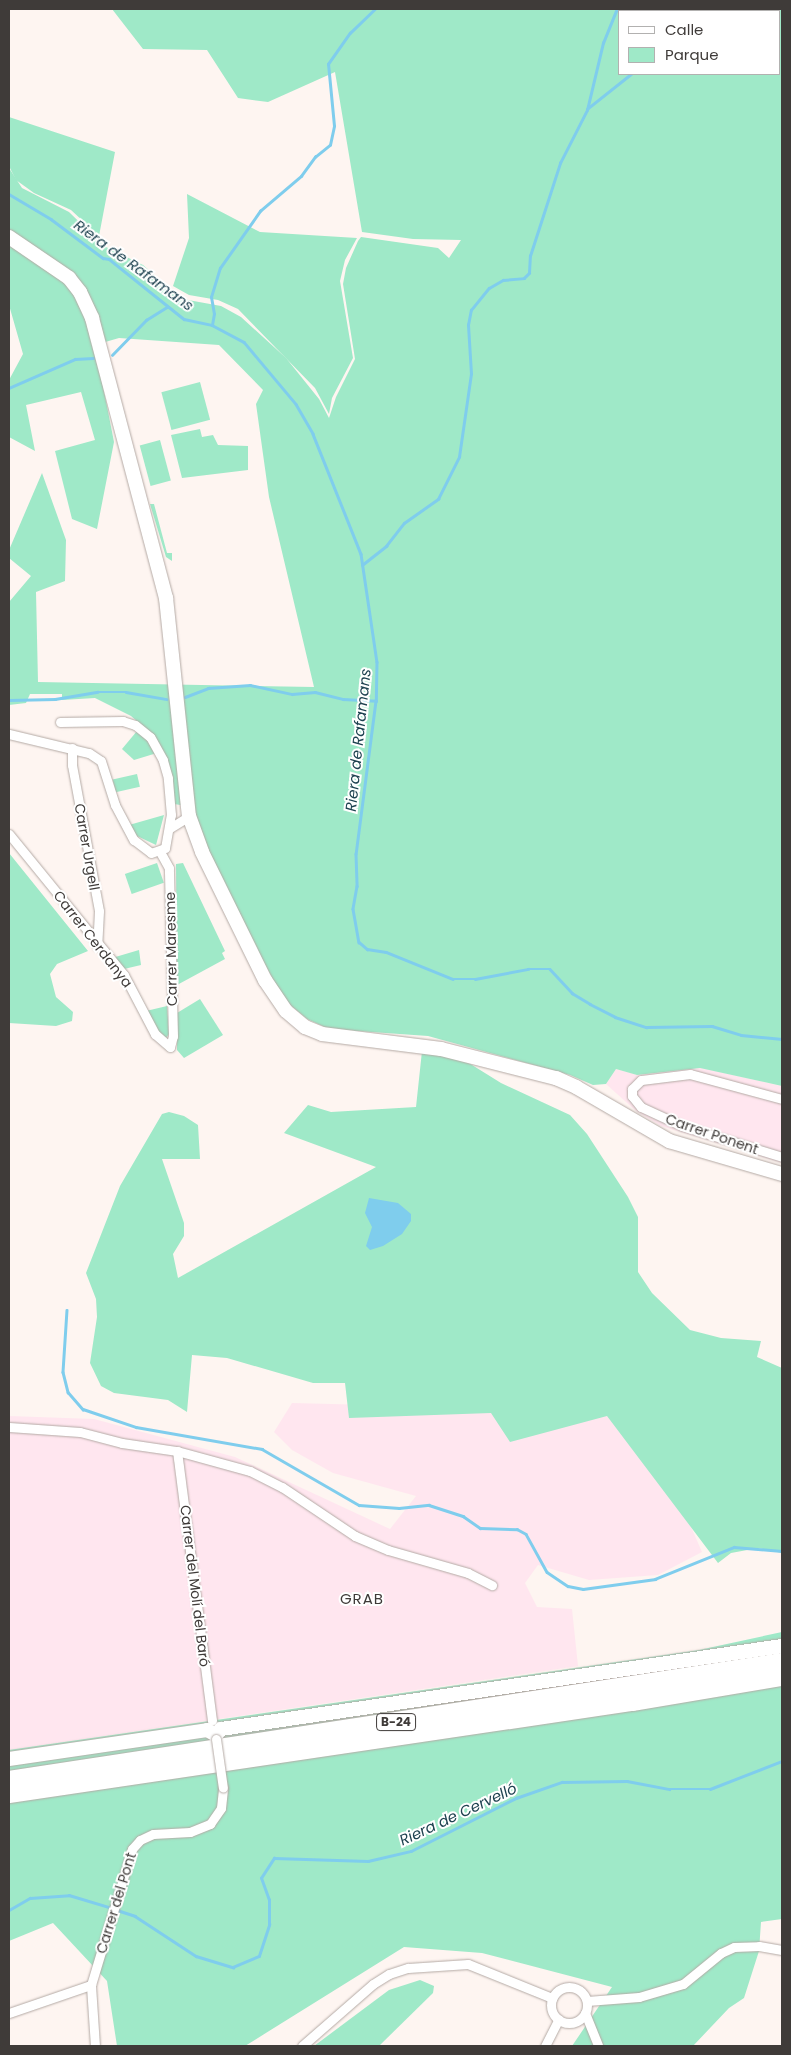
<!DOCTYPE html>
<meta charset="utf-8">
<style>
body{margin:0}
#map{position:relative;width:791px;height:2055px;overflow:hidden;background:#fef5f1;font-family:Poppins,sans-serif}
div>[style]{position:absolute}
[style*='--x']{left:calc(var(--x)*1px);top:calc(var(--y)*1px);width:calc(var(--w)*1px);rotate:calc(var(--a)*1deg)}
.industrial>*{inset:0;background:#ffe6ef}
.green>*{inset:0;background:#9fe9c8;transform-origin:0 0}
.water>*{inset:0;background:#7fcded}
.stream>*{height:2.5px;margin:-1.25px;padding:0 1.25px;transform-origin:1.25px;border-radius:1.25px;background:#7fcded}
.roads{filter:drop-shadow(0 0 1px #b4aaa5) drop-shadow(0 0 1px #b4aaa5)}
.street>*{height:9px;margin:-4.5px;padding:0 4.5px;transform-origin:4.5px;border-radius:4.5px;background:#fff}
.street>.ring{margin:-4.5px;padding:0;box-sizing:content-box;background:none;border:9px solid #fff;border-radius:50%}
.secondary>*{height:14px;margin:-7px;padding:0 7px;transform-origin:7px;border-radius:7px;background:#fff}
.highway>*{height:18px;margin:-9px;padding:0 9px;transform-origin:9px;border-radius:9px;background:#fff}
.bridges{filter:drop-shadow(0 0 1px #b4aaa5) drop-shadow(0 0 1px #b4aaa5)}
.street-bridge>*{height:9px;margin:-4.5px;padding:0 4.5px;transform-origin:4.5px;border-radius:4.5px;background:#fff}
span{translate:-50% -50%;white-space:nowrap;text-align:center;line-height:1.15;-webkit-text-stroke:4px #fff;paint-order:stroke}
.shield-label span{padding:1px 4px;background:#fff;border:1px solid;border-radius:4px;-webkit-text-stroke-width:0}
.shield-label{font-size:12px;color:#3f3b39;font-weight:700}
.street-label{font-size:14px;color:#3f3b39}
.water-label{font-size:15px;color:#1e4250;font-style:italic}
.neighbourhood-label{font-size:15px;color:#3f3b39;letter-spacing:1px}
.frame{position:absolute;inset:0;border:10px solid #3f3b39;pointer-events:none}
.legend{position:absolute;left:618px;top:10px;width:162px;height:65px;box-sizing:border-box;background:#fff;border:1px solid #b2b1b0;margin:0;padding:6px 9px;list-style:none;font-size:15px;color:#3f3b39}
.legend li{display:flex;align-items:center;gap:10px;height:25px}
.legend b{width:25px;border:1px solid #b2b1b0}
</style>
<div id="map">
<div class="industrial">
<i style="clip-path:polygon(698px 1067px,782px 1086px,782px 1163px,661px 1126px,636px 1111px,606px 1084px,616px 1069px,638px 1075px)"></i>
<i style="clip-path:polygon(292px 1403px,615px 1411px,678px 1497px,702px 1552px,658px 1575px,589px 1580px,538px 1565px,525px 1583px,537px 1607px,572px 1609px,578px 1666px,9px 1750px,9px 1416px,94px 1419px,235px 1457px,390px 1529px,416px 1496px,333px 1473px,292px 1450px,274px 1432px)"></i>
</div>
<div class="green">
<i style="clip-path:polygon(evenodd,112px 9px,782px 9px,782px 1086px,700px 1068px,637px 1075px,616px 1069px,606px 1084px,593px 1085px,570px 1075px,428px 1036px,329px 1029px,307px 1019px,284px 1000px,221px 882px,187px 806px,174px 804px,170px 769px,152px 734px,131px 716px,95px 698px,62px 700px,62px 694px,30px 694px,26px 703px,9px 705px,9px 602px,31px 576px,9px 558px,9px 550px,42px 473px,66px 540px,65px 581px,36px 592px,38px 682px,314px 687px,269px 497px,256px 404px,263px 390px,219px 345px,119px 338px,95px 345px,114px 442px,97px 529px,72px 519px,55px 451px,95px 440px,81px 392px,26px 405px,35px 451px,9px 437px,9px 380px,23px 354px,9px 305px,9px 168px,22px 188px,69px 212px,104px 246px,143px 265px,170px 289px,188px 300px,221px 306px,241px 317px,286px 358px,319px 399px,329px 418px,336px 397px,355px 359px,343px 284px,346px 268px,358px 241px,361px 237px,438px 248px,449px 258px,461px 240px,413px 239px,362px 232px,335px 72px,268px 102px,238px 98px,207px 50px,143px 49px,112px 9px,620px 11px,780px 11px,780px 74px,620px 74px,620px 11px)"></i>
<i style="clip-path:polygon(9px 117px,115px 152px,99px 236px,71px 210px,34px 193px,16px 180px,9px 166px)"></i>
<i style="clip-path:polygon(187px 194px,260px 232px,357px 238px,345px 260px,340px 281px,353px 358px,332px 398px,329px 414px,315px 388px,238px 309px,218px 300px,189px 295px,173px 286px,189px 238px)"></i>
<i style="left:200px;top:382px;width:39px;height:40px;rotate:75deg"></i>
<i style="clip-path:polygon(200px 429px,202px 437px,213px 435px,218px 445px,248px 446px,248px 470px,182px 478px,171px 435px)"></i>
<i style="left:160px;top:440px;width:42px;height:21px;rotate:75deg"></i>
<i style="clip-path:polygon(150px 504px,154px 504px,167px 553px,172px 553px,172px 561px,166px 557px)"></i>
<i style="clip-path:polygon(137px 731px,143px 734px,157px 753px,134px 760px,122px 749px)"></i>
<i style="left:137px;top:774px;width:13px;height:25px;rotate:77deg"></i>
<i style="clip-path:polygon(164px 815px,156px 845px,137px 836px,129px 825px)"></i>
<i style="clip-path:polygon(9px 853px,88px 951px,57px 964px,50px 974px,56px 997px,73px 1012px,72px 1021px,56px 1026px,9px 1023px)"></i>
<i style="left:157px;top:863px;width:21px;height:34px;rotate:71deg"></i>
<i style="clip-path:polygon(183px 863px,225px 951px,222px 953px,225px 959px,177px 985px,176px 864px)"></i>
<i style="clip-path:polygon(139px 950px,141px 965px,124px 969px,112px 958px)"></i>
<i style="clip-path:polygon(200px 999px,223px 1035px,184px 1058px,177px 1050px,177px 1013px)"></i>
<i style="clip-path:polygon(167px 1006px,169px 1034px,166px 1038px,158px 1032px,146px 1011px)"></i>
<i style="clip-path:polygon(422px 1051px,464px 1060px,501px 1083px,570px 1115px,587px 1134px,628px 1197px,638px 1217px,638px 1272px,652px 1293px,690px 1330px,721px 1338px,761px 1341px,757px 1357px,782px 1368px,782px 1553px,758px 1548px,731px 1553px,718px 1563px,607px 1416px,510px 1442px,491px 1413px,349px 1418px,345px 1383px,313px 1383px,227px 1358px,192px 1355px,187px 1412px,168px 1400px,114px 1393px,101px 1386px,90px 1363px,97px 1317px,96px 1299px,86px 1273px,120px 1186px,162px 1114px,169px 1112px,184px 1116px,198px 1125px,200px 1159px,162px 1159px,184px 1223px,184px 1236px,173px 1254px,178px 1278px,376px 1167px,284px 1133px,308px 1105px,331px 1112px,416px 1107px)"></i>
<i style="clip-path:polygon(782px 1632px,782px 1919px,761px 1922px,759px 1951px,744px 1998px,729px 2008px,693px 2046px,572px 2046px,612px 1987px,482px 1953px,404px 1947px,245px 2046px,117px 2046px,107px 1981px,53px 1923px,9px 1941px,9px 1750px,699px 1650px)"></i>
<i style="clip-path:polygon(420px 1980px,434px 1986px,433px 1993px,379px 2046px,314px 2046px,389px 1990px)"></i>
</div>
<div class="water">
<i style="clip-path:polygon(369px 1198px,398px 1203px,411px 1214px,411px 1221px,402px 1234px,383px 1246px,370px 1250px,366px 1246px,372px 1227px,365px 1213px)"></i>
</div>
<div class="stream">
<i style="--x:745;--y:11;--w:3;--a:-45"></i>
<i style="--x:587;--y:109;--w:56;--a:-38.5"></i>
<i style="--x:9;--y:194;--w:49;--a:30.8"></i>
<i style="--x:51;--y:219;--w:65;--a:36.9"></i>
<i style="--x:103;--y:258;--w:6;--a:9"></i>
<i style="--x:109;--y:259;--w:96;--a:38.7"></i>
<i style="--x:184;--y:319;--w:29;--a:12"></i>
<i style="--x:212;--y:325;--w:36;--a:28"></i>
<i style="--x:244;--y:342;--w:81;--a:50"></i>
<i style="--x:296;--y:404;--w:34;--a:60"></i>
<i style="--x:313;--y:434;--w:129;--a:68.2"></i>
<i style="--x:361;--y:554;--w:109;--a:81.6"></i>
<i style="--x:377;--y:662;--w:39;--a:91"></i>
<i style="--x:376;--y:701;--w:154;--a:97.4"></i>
<i style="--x:356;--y:854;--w:32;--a:88"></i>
<i style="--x:357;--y:886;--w:23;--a:100"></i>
<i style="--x:353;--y:909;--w:34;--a:80"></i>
<i style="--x:359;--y:942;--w:11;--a:41"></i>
<i style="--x:367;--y:949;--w:19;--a:9"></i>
<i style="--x:386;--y:952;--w:72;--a:21.9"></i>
<i style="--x:453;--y:979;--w:22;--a:0"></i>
<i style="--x:475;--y:979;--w:54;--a:-10.7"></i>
<i style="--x:528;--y:969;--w:22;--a:0"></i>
<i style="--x:550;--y:969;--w:33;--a:47"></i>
<i style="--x:572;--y:993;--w:21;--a:31"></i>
<i style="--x:590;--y:1004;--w:28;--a:27"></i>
<i style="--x:615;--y:1017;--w:33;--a:18"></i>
<i style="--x:646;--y:1027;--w:66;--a:-0.9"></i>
<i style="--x:712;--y:1026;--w:30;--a:17"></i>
<i style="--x:741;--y:1035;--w:41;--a:5.6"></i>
<i style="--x:212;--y:325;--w:11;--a:-80"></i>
<i style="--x:214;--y:314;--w:17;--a:-100"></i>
<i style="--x:211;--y:297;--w:30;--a:-73"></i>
<i style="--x:220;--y:268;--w:70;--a:-54.9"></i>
<i style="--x:260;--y:211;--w:54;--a:-40.5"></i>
<i style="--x:301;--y:176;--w:24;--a:-54"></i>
<i style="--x:315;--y:157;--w:19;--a:-39"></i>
<i style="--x:330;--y:145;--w:19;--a:-78"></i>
<i style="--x:334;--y:126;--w:62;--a:-95.5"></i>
<i style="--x:328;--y:64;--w:38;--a:-55"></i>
<i style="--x:350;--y:33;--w:35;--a:-44"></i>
<i style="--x:112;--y:355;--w:49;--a:-45.8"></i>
<i style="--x:146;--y:320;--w:25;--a:-32"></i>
<i style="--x:9;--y:388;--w:72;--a:-23.7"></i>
<i style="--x:75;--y:359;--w:18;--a:-3"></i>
<i style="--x:362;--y:565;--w:31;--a:-38"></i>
<i style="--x:386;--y:546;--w:29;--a:-52"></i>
<i style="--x:404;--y:523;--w:42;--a:-35.2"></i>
<i style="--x:438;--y:499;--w:47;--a:-63.4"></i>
<i style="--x:459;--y:457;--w:84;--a:-81.8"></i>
<i style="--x:471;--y:374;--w:49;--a:-93.5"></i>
<i style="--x:468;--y:325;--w:15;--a:-79"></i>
<i style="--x:471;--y:310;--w:28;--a:-51"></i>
<i style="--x:489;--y:288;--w:16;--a:-30"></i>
<i style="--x:503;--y:280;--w:21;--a:-5"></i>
<i style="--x:524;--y:278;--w:7;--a:-45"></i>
<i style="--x:529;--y:273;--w:17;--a:-87"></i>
<i style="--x:530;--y:256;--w:98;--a:-72.1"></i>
<i style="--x:560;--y:163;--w:59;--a:-63"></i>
<i style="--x:587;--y:110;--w:69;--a:-76.6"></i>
<i style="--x:603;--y:43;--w:37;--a:-68"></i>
<i style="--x:185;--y:697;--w:25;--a:-21"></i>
<i style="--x:208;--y:688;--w:42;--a:-4.1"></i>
<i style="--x:250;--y:685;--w:43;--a:12.1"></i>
<i style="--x:292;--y:694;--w:23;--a:-5"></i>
<i style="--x:315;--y:692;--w:29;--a:14"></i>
<i style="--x:343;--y:699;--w:33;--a:3"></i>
<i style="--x:9;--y:700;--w:46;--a:-1.2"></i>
<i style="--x:55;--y:699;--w:43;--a:-9.5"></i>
<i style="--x:97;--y:692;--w:29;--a:0"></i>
<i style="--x:126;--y:692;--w:41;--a:9.9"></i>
<i style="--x:67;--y:1310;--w:62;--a:93.7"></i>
<i style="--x:63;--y:1372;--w:21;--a:76"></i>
<i style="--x:68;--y:1392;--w:23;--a:49"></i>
<i style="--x:83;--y:1409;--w:56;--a:18.8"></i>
<i style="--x:136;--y:1427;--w:128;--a:9.9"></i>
<i style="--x:262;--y:1449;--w:112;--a:30"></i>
<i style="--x:359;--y:1505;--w:40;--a:4.3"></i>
<i style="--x:399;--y:1508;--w:30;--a:-6"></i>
<i style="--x:429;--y:1505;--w:36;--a:18"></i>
<i style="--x:463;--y:1516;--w:21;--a:35"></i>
<i style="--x:480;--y:1528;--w:37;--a:2"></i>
<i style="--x:517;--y:1529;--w:10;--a:29"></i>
<i style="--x:526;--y:1534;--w:43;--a:61.1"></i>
<i style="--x:547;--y:1572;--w:25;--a:34"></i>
<i style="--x:568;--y:1586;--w:15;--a:11"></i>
<i style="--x:583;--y:1589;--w:73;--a:-7.9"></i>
<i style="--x:655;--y:1579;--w:85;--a:-22.1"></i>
<i style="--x:734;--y:1547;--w:48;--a:4.8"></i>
<i style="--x:9;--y:1910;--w:24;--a:-30"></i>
<i style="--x:30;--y:1898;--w:39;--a:-4"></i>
<i style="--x:69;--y:1895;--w:45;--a:16.8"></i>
<i style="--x:117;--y:1910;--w:19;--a:18"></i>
<i style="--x:135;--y:1916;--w:73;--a:33.3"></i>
<i style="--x:196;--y:1956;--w:39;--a:17"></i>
<i style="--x:233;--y:1967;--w:28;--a:-23"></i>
<i style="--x:259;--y:1956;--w:33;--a:-72"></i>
<i style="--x:269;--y:1925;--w:25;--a:-90"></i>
<i style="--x:269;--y:1900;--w:23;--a:-110"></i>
<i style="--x:261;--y:1878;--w:24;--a:-57"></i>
<i style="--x:274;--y:1858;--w:94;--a:1.8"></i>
<i style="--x:368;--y:1861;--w:44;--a:-13.1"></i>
<i style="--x:411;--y:1851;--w:118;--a:-26.8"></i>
<i style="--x:516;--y:1798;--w:49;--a:-19.2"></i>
<i style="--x:562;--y:1782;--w:65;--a:-0.9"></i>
<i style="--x:627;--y:1781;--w:43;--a:10.8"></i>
<i style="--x:669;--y:1789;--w:41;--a:0"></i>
<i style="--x:710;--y:1789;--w:77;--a:-21.3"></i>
</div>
<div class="roads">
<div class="street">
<i style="--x:9;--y:734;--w:82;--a:13.4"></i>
<i style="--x:89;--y:753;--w:14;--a:34"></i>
<i style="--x:101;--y:761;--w:46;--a:72.3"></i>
<i style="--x:115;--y:805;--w:40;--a:62"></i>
<i style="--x:134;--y:840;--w:21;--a:37"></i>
<i style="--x:151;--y:853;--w:15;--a:-20"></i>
<i style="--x:165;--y:848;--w:34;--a:-80"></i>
<i style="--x:171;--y:815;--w:37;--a:-95"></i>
<i style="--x:168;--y:778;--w:19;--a:-106"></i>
<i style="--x:163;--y:760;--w:26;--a:-119"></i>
<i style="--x:150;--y:737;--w:19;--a:-141"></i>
<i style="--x:135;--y:725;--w:13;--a:-162"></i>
<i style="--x:123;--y:721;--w:63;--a:179.1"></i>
<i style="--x:72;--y:748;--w:17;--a:90"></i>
<i style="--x:72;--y:765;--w:148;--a:79.5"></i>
<i style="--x:99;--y:911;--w:35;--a:93"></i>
<i style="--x:170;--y:828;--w:22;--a:-32"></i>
<i style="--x:9;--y:834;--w:182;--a:50.8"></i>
<i style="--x:124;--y:975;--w:67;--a:62.3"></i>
<i style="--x:155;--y:1034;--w:20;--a:41"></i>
<i style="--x:170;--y:1047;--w:11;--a:-75"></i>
<i style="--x:173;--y:1036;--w:168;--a:-91.4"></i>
<i style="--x:169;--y:868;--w:18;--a:-119"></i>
<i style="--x:782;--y:1099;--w:95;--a:-164.8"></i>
<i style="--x:690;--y:1074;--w:49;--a:173"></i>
<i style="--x:641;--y:1080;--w:13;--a:135"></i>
<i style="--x:632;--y:1089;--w:7;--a:90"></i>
<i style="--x:632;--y:1096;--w:14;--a:51"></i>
<i style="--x:641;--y:1107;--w:45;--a:24.9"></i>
<i style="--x:682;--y:1126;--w:105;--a:17.2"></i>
<i style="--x:9;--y:1427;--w:71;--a:4"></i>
<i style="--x:80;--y:1432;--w:43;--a:14.7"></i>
<i style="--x:122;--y:1443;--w:56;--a:8.3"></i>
<i style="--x:177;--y:1451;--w:76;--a:15.3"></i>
<i style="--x:250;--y:1471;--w:36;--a:27"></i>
<i style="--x:282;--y:1487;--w:88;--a:33.9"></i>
<i style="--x:355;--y:1536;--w:36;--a:23"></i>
<i style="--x:388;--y:1550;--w:83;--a:16"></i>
<i style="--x:468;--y:1573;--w:27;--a:27"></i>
<i style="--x:177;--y:1451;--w:272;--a:82.6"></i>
<i class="ring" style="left:551px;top:1987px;width:27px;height:27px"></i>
<i style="--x:587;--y:2001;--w:52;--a:-4.4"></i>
<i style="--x:639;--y:1997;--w:46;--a:-16.5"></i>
<i style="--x:683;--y:1984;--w:49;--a:-39.2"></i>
<i style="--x:721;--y:1953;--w:14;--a:-25"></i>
<i style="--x:734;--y:1947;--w:25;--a:-2"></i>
<i style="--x:759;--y:1946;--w:23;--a:10"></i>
<i style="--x:9;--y:2013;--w:87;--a:-18.9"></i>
<i style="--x:585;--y:2013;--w:35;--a:68"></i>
<i style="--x:95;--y:2046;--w:61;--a:-93.8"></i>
<i style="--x:91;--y:1985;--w:142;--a:-73.2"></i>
<i style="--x:132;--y:1849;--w:12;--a:-48"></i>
<i style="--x:140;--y:1840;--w:14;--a:-25"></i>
<i style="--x:153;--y:1834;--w:37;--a:-3"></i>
<i style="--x:190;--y:1832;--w:22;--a:-22"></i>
<i style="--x:210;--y:1824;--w:19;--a:-55"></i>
<i style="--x:221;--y:1808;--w:20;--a:-84"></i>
<i style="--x:302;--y:2046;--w:94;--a:-41.1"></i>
<i style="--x:373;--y:1984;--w:19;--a:-32"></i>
<i style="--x:389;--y:1974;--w:20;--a:-18"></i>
<i style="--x:408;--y:1968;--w:60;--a:-3.8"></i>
<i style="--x:468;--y:1964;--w:91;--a:22"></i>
<i style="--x:545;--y:2046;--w:30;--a:-63"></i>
</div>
<div class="secondary">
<i style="--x:9;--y:237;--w:73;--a:34.3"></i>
<i style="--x:69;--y:278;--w:18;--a:52"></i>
<i style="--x:80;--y:292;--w:29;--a:65"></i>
<i style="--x:92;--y:318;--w:290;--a:75.2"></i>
<i style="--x:166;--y:598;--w:219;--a:84"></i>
<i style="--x:189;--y:816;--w:38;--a:70"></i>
<i style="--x:202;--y:852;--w:143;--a:63.8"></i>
<i style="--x:265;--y:980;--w:37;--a:56"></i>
<i style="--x:286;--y:1011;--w:25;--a:40"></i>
<i style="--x:305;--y:1027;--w:18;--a:22"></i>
<i style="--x:322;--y:1034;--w:120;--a:7.2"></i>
<i style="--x:441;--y:1049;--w:119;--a:14.2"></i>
<i style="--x:556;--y:1078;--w:22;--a:24"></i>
<i style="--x:576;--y:1087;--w:108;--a:30.1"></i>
<i style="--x:669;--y:1141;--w:118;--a:16.3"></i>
<i style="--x:207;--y:1730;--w:10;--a:29"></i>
<i style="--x:216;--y:1735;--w:8;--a:-50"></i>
<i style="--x:221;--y:1729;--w:567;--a:-8.42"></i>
<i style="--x:9;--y:1759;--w:200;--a:-8.3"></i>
</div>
<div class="highway">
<i style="--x:9;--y:1780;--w:782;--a:-8.68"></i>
<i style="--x:9;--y:1794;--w:630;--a:-8.4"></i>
<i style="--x:632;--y:1702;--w:152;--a:-9.5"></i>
</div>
</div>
<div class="bridges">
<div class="street-bridge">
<i style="--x:216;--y:1739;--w:49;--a:81.9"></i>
</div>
</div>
<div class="shield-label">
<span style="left:396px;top:1722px">B-24</span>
</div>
<div class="street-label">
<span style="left:87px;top:847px;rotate:80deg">Carrer Urgell</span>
<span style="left:93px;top:939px;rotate:52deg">Carrer Cerdanya</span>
<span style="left:171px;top:949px;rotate:-91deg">Carrer Maresme</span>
<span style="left:712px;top:1134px;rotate:19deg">Carrer Ponent</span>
<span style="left:195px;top:1586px;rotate:83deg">Carrer del Molí del Baró</span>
<span style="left:116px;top:1903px;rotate:-73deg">Carrer del Pont</span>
</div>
<div class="water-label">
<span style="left:134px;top:265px;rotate:36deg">Riera de Rafamans</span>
<span style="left:358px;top:740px;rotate:-84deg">Riera de Rafamans</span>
<span style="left:458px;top:1814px;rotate:-25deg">Riera de Cervelló</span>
</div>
<div class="neighbourhood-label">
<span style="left:362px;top:1599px">GRAB</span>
</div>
<div class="frame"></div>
<ul class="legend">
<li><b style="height:6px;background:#fff"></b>Calle</li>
<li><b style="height:14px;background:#9fe9c8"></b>Parque</li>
</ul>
</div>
